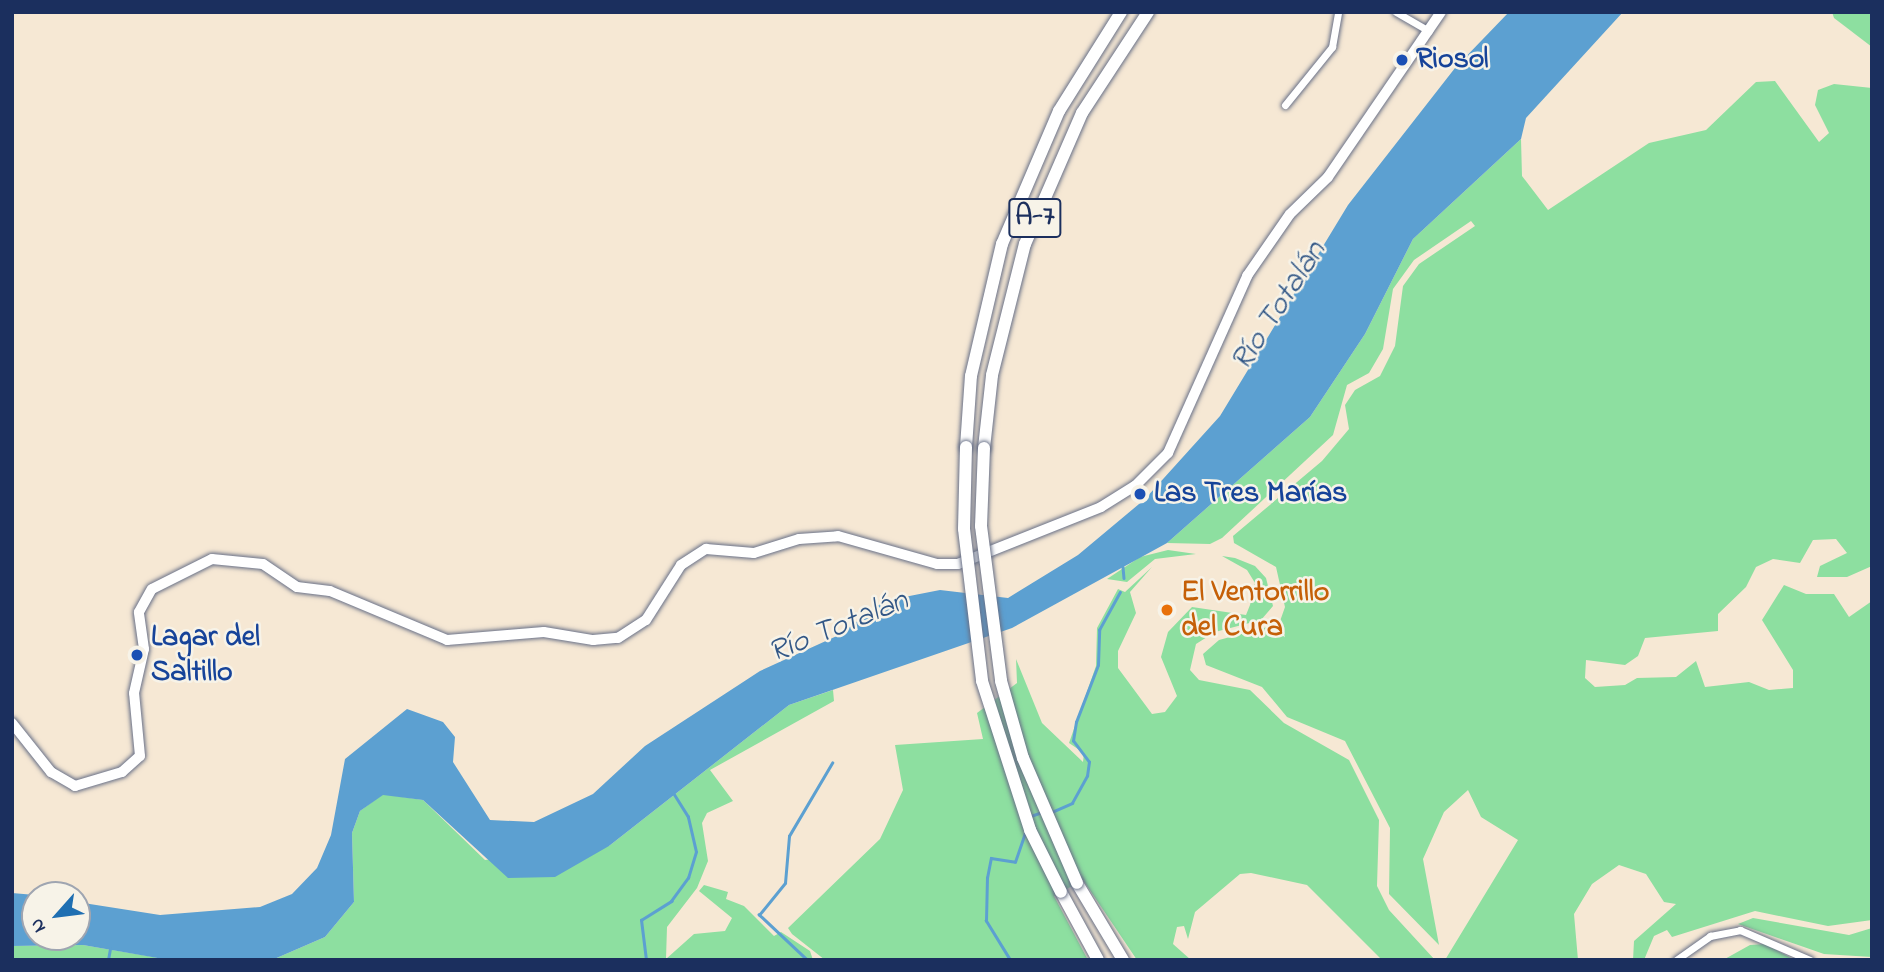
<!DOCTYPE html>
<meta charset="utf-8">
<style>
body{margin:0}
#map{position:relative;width:1884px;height:972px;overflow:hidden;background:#f6e8d4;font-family:"Indie Flower",sans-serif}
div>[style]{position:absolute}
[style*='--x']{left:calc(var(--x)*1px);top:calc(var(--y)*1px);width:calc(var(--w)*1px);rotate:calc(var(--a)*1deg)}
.green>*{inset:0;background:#8ddfa0}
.water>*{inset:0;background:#5ca0d1}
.stream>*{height:2.5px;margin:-1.25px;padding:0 1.25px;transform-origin:1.25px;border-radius:1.25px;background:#5ca0d1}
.roads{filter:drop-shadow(0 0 2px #687087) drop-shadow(0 0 2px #687087)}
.street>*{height:7px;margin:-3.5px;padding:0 3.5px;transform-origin:3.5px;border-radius:3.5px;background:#fff}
.secondary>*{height:10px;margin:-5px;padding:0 5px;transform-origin:5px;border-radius:5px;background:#fff}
.highway>*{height:12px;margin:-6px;padding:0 6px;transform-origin:6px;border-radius:6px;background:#fff}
.bridges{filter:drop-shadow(0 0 2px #687087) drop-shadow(0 0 2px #687087)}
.highway-bridge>*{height:12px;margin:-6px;padding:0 6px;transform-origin:6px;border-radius:6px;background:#fff}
.dots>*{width:19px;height:19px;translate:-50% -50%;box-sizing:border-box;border:4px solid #f7f3e8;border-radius:50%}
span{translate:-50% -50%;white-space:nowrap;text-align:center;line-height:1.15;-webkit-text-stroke:5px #f7f3e8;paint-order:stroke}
.shield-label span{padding:2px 5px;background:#f7f3e8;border:2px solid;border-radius:5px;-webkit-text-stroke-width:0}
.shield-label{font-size:28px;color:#1b2f5e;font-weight:700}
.transit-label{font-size:30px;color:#164399;font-weight:700}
.left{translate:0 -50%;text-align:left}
.food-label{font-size:30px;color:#c56008;font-weight:700}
.water-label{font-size:32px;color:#325786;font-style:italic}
.frame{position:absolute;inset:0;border:14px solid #1b2f5e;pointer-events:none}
.north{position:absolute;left:21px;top:881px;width:70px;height:70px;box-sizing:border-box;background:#f7f3e8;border:2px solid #9fa5b1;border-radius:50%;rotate:242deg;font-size:19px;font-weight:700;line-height:28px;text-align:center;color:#1b2f5e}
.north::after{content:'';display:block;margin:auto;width:24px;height:32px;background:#1f6fb2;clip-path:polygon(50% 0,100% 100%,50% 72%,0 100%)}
</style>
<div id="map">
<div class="green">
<i style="clip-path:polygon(1832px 12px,1872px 12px,1872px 47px,1834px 18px)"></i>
<i style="clip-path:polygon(1775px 81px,1819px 142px,1829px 133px,1815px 105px,1818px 90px,1834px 84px,1872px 88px,1872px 566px,1847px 577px,1817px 577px,1820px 566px,1847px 553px,1836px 539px,1813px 540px,1800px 563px,1773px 559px,1756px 567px,1746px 587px,1718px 614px,1718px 631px,1645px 638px,1638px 656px,1625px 665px,1586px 660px,1585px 678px,1595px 687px,1625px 685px,1637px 678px,1676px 677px,1696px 661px,1705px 687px,1749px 682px,1769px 690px,1793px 688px,1793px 670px,1762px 620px,1784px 585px,1806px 594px,1834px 594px,1849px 617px,1872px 601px,1872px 920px,1828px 926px,1755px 911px,1672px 937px,1667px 930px,1654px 936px,1644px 960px,1633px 960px,1634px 941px,1676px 904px,1664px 902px,1646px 874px,1619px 865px,1592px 884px,1574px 914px,1578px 960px,1445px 960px,1518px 840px,1481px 817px,1468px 790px,1444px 812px,1423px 859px,1439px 945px,1389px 894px,1390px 828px,1345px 741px,1287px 717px,1262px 687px,1206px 665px,1203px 654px,1219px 640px,1279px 624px,1285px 607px,1276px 567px,1234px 543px,1233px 536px,1322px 461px,1349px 429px,1345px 405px,1355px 390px,1380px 376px,1395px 346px,1403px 286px,1419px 264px,1475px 226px,1471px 221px,1414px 260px,1393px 289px,1383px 349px,1369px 373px,1347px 385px,1333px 435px,1222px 538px,1210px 544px,1167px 543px,1310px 417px,1365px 334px,1413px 239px,1521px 139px,1522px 176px,1548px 210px,1649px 143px,1706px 130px,1756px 82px)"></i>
<i style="clip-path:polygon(1168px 550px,1196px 554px,1155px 559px,1127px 582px,1107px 579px,1140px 557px)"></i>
<i style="clip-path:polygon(1222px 556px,1235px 558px,1255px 566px,1266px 578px,1273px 606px,1261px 620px,1215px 632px,1196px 644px,1190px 670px,1199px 680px,1250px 690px,1284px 723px,1349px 760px,1379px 820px,1377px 886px,1389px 910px,1435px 960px,1382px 960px,1307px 885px,1251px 873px,1240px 874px,1195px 912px,1188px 939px,1184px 926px,1177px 927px,1173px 944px,1191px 960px,1137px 960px,1083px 880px,1054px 896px,1088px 960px,825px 960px,792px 934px,788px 928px,880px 839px,903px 790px,895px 745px,983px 739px,977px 713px,1017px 683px,1016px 659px,1042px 723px,1083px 762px,1084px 753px,1069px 743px,1096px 666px,1097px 628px,1118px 589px,1125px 592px,1152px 567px,1130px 592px,1136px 613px,1118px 651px,1118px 668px,1152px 714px,1165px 712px,1177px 696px,1161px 657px,1168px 632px,1192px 607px,1246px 615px,1250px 605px,1255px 583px,1247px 570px)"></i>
<i style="clip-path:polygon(833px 690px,834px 701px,710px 770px,733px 801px,707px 813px,702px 823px,708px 861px,697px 888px,667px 927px,666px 959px,694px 934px,725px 931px,732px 918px,699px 891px,704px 885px,728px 892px,726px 899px,744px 906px,774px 936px,781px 932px,810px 951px,813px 960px,272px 960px,325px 937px,354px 902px,352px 833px,360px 811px,383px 794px,423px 800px,485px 860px,609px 846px,789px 705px)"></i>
<i style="clip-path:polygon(1753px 918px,1849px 935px,1872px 928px,1872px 957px,1824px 954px,1738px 924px)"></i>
<i style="clip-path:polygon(1765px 944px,1795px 960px,1723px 960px,1750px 945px)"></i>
<i style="clip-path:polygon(83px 945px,171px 960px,12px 960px,12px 946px)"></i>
</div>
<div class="water">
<i style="clip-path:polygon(1509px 12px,1623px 12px,1526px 118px,1521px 139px,1413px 239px,1365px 334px,1310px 417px,1167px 543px,1012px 628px,789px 705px,609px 846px,555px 877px,508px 878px,423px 800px,383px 795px,360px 811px,352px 833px,354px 902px,325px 937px,272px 960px,169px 960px,83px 945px,12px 946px,12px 893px,35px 895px,35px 937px,77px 937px,77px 902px,160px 915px,260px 907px,292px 894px,317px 868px,331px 835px,345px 759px,407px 709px,443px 722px,455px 737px,453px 762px,490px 820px,534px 822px,593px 794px,645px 746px,760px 671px,839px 635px,884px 601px,940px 590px,1008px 598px,1078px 555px,1145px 499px,1220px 416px,1348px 205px,1455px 68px)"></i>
</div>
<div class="stream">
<i style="--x:1123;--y:567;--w:11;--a:85"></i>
<i style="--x:1052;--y:812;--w:22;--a:-24"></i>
<i style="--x:1072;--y:803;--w:31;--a:-61"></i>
<i style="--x:1087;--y:776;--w:14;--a:-82"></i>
<i style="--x:1089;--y:762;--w:26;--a:-127"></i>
<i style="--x:1073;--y:741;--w:19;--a:-81"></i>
<i style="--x:1076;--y:722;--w:61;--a:-68.9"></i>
<i style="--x:1098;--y:665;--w:35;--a:-88"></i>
<i style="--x:1099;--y:630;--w:43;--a:-61.1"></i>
<i style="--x:1031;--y:816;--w:12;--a:-20"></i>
<i style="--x:108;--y:960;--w:11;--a:-80"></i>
<i style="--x:646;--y:960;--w:40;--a:-97.1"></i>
<i style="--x:641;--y:920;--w:36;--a:-32"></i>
<i style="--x:671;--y:901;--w:29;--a:-54"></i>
<i style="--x:688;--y:878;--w:27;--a:-73"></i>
<i style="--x:696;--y:852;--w:36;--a:-103"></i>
<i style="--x:688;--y:817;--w:28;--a:-122"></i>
<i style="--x:807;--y:960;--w:66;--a:-136.8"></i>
<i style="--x:759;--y:915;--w:41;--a:-50.9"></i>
<i style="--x:785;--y:883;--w:47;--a:-85.1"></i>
<i style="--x:789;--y:836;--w:85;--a:-59.5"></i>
<i style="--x:1010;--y:960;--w:46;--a:-121.6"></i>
<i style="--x:986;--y:921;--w:43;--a:-88.7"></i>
<i style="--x:987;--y:878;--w:20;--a:-79"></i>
<i style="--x:991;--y:858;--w:24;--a:9"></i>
<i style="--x:1015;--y:862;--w:31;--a:-71"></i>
</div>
<div class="roads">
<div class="street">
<i style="--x:1396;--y:12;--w:38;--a:30"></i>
<i style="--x:1285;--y:105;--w:75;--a:-51"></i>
<i style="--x:1332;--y:47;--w:36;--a:-80"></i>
<i style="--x:1676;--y:960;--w:42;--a:-35.2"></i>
<i style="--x:1710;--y:936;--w:31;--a:-11"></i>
<i style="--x:1740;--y:930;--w:76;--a:23.2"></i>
</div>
<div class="secondary">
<i style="--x:12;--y:723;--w:63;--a:51.5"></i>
<i style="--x:51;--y:772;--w:28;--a:30"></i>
<i style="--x:75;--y:786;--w:49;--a:-16.6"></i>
<i style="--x:122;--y:772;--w:24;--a:-42"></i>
<i style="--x:140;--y:756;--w:63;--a:-95.4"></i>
<i style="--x:134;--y:693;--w:45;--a:-77.2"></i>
<i style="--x:144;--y:649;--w:37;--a:-98"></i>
<i style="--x:139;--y:612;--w:26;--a:-61"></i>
<i style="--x:152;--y:589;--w:67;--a:-26.6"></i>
<i style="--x:212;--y:559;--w:51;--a:5.6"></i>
<i style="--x:263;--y:564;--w:41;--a:34.1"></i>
<i style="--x:297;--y:587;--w:33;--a:7"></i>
<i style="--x:330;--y:591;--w:127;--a:22.7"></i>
<i style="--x:447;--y:640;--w:97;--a:-4.7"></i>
<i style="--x:544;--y:632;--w:50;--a:9.3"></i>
<i style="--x:593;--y:640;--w:25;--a:-5"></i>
<i style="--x:618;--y:638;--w:33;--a:-33"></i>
<i style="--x:646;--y:620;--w:65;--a:-57.5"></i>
<i style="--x:681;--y:565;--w:30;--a:-33"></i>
<i style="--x:706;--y:549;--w:48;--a:4.8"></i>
<i style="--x:754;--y:553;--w:47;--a:-17.3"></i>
<i style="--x:799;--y:539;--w:39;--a:-4"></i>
<i style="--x:838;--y:536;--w:103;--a:15.8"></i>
<i style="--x:937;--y:564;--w:21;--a:0"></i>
<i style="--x:958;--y:564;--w:154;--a:-21.7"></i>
<i style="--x:1101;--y:507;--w:40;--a:-32"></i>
<i style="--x:1135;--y:486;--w:47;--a:-45"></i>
<i style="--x:1168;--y:453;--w:194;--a:-65.9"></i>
<i style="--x:1247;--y:276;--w:75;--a:-55.3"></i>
<i style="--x:1290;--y:214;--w:53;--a:-44.2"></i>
<i style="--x:1328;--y:177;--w:200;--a:-55.6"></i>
</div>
<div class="highway">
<i style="--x:966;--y:447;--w:71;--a:-86"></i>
<i style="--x:971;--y:376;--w:136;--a:-76.8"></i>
<i style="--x:1002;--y:244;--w:145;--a:-66.8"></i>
<i style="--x:1059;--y:111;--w:117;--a:-57.9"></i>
<i style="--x:984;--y:448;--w:73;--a:-83.7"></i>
<i style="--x:992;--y:375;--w:135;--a:-75.9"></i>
<i style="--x:1025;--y:244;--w:143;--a:-66.5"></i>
<i style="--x:1082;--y:113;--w:121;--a:-56.8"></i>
<i style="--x:1077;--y:883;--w:90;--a:59.1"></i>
<i style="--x:1061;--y:892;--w:77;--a:61.4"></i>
</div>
</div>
<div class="bridges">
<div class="highway-bridge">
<i style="--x:966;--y:447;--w:82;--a:91.4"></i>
<i style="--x:964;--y:529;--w:153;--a:83.2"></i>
<i style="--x:982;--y:681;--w:157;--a:72.1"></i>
<i style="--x:1030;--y:830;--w:69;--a:63.4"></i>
<i style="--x:984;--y:448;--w:78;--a:92.2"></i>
<i style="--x:981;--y:526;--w:156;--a:82.6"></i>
<i style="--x:1001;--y:681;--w:80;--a:74.1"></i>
<i style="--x:1023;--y:758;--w:136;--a:66.6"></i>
</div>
</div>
<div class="dots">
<i style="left:1402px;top:60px;background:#1a4fb4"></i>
<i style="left:1140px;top:494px;background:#1a4fb4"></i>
<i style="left:1167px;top:610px;background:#e8710a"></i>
<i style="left:137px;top:655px;background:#1a4fb4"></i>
</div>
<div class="shield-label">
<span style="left:1035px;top:218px">A-7</span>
</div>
<div class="transit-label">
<span class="left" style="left:1416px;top:60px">Riosol</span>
<span class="left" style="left:1154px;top:494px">Las Tres Marías</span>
<span class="left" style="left:151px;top:655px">Lagar del<br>Saltillo</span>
</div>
<div class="food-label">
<span class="left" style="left:1181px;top:610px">El Ventorrillo<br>del Cura</span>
</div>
<div class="water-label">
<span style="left:1280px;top:307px;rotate:-57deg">Río Totalán</span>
<span style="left:839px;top:628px;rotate:-22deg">Río Totalán</span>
</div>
<div class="frame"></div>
<div class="north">N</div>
</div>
